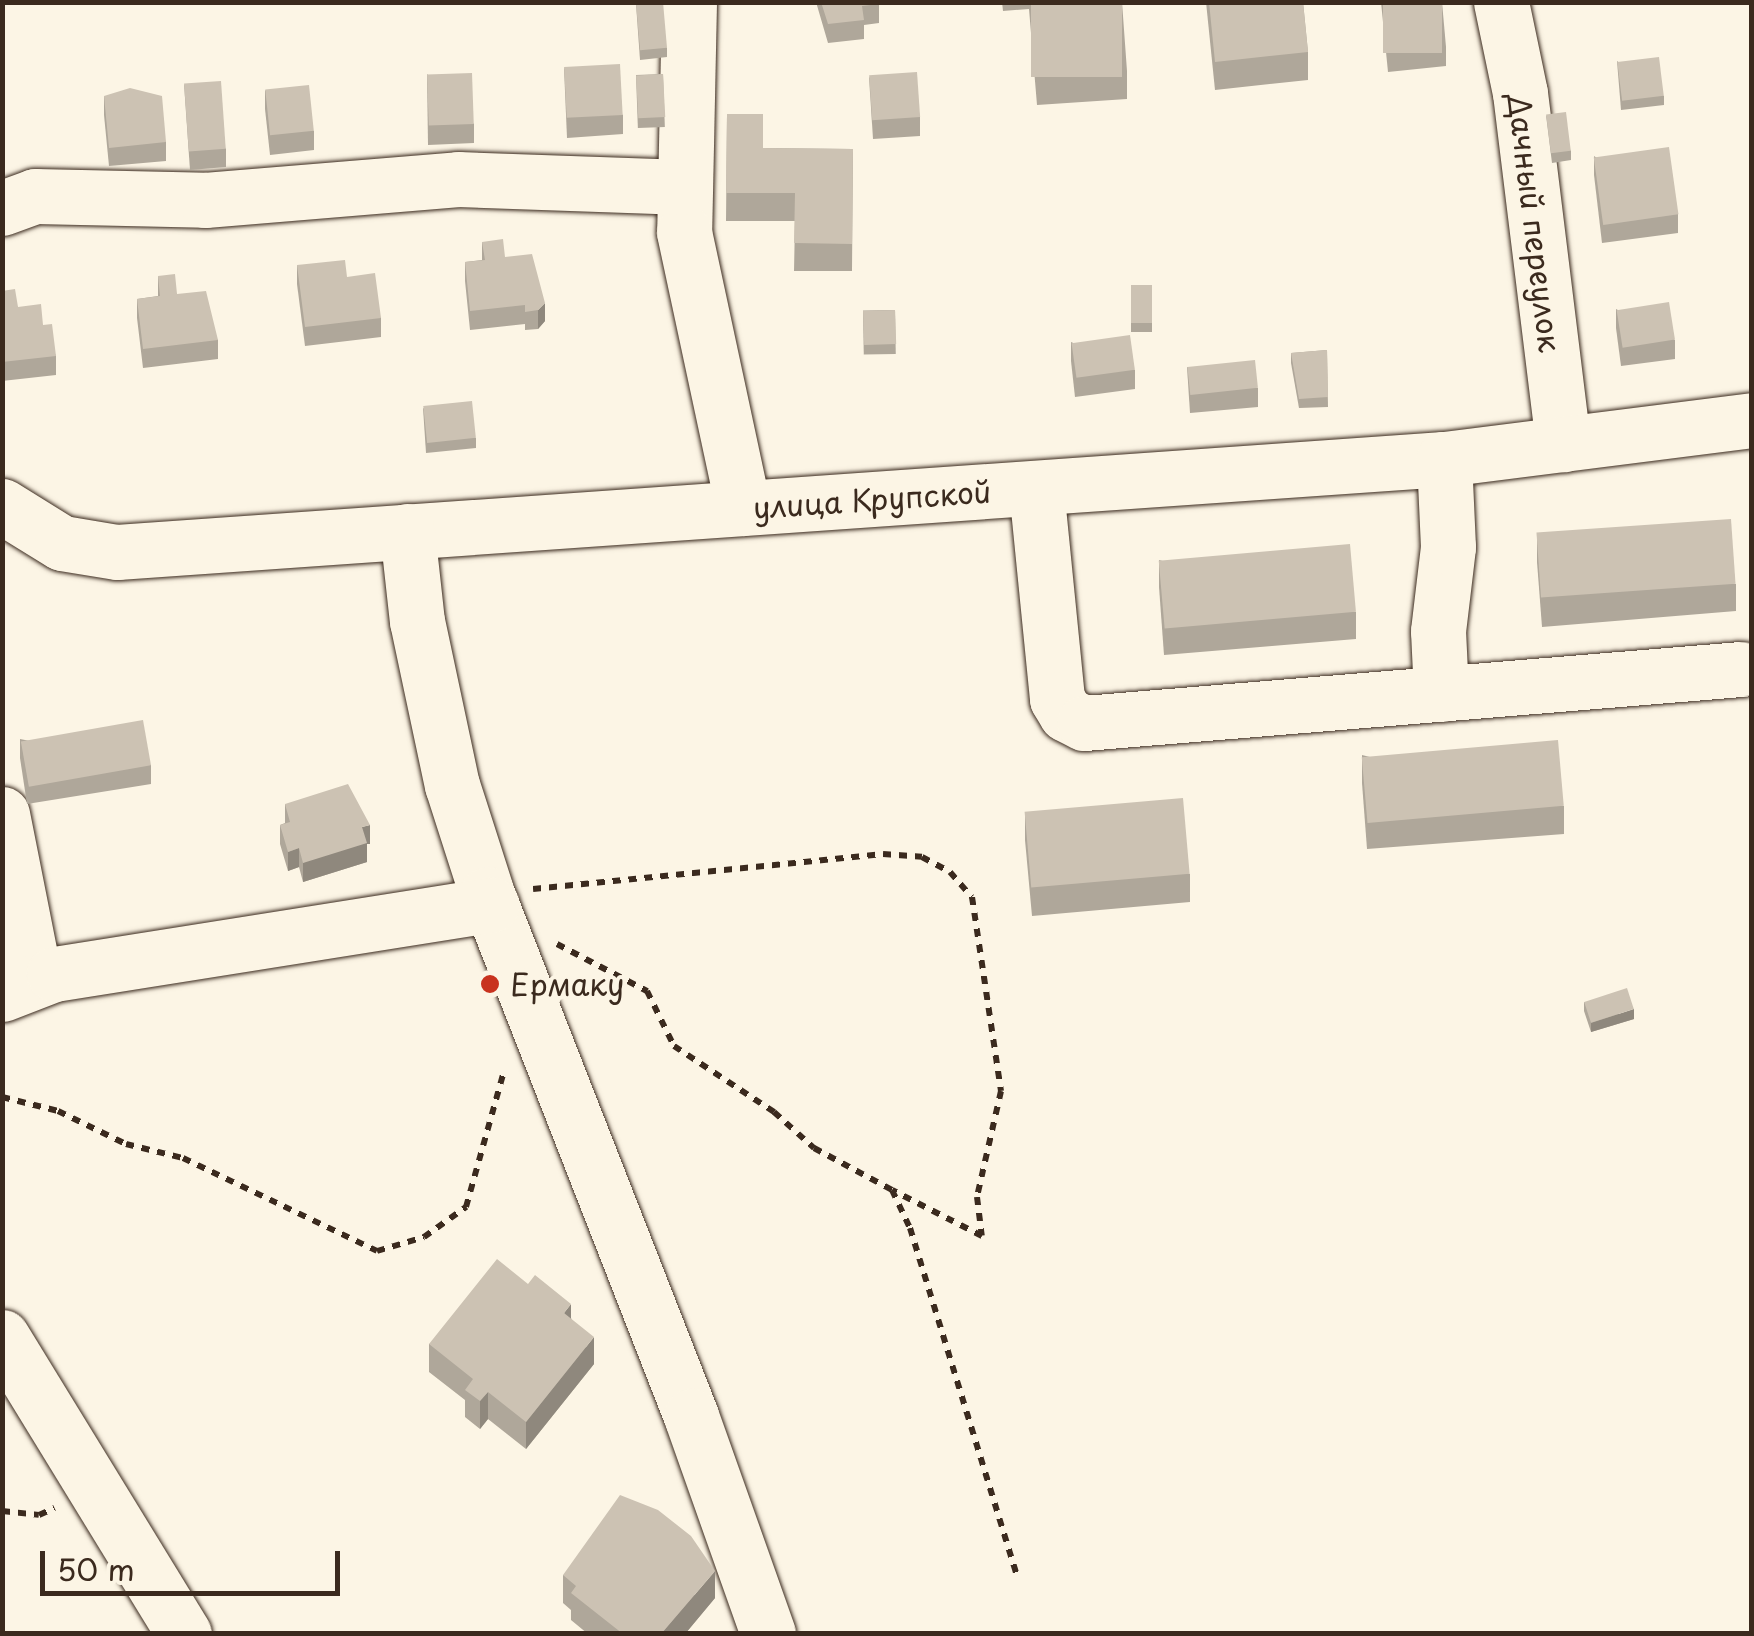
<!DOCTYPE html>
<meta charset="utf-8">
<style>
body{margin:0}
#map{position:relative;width:1754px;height:1636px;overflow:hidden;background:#fcf5e5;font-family:"Playpen Sans",sans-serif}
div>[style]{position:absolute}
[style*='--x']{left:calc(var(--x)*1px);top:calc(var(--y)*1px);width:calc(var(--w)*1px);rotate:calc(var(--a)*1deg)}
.path>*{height:6px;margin-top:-3px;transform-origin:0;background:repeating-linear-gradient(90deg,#3b2a1e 0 8px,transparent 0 16px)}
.roads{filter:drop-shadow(0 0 2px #3b2a1e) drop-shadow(0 0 2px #3b2a1e)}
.minor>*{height:55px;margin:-27.5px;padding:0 27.5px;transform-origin:27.5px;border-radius:27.5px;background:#fcf5e5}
.wall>*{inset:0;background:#afa79a;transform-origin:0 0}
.shaded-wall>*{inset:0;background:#8f887d}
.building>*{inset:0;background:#ccc2b3;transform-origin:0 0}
.dots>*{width:28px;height:28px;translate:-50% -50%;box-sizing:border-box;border:5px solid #fcf5e5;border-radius:50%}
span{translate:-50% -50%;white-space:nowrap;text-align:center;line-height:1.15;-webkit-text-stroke:8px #fcf5e5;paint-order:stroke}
.street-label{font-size:30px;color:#3b2a1e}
.poi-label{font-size:30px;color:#3b2a1e}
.left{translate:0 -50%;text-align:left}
.frame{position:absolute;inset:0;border:5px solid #3b2a1e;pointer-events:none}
.scale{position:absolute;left:40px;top:1551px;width:300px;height:45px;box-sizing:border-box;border:5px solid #3b2a1e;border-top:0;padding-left:12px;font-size:30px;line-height:35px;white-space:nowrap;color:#3b2a1e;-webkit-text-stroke:8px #fcf5e5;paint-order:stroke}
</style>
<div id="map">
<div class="path">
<i style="--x:533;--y:889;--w:352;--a:-5.7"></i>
<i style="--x:883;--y:854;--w:39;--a:4"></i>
<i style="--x:922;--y:857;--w:32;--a:28"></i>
<i style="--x:950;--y:872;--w:33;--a:49"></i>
<i style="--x:972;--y:897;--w:196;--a:81.5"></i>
<i style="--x:1001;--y:1091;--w:109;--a:102.8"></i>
<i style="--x:977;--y:1197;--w:39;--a:83"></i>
<i style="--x:982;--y:1236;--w:101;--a:-152.9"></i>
<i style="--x:557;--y:944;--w:102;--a:27.6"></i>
<i style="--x:647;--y:991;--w:61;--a:63.9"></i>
<i style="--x:674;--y:1046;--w:120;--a:33.4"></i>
<i style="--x:774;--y:1112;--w:54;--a:42"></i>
<i style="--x:814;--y:1148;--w:89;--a:28.3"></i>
<i style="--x:892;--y:1190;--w:42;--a:64.7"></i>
<i style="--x:910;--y:1228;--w:361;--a:72.9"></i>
<i style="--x:2;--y:1097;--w:58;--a:14"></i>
<i style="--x:58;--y:1111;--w:76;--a:25.9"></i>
<i style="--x:126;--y:1144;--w:59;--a:13.8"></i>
<i style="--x:183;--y:1158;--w:215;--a:25.6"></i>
<i style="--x:377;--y:1251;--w:49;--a:-16.6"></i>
<i style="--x:424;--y:1237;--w:52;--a:-35.5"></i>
<i style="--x:466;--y:1207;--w:141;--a:-74.4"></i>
<i style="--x:2;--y:1511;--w:37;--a:6"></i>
<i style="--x:39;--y:1515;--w:17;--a:-24"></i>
</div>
<div class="roads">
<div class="minor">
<i style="--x:689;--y:2;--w:230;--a:91.2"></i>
<i style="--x:684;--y:232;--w:282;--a:77.9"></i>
<i style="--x:1501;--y:2;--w:93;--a:78.2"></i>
<i style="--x:1520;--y:93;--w:354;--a:83"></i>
<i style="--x:2;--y:208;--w:35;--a:-20"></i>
<i style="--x:35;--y:196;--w:170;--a:1.3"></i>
<i style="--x:205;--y:200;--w:254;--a:-4.7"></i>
<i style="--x:458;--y:179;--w:227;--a:2"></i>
<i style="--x:1036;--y:488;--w:212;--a:84.3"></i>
<i style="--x:1057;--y:699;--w:17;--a:59"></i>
<i style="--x:1066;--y:714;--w:20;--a:27"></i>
<i style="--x:1084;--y:723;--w:659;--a:-4.7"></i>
<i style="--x:2;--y:506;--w:70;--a:31.7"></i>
<i style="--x:62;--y:543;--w:56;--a:9.3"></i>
<i style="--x:117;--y:552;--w:1330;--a:-4.01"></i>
<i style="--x:1444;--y:459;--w:310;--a:-7.2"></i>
<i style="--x:407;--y:531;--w:91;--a:83.7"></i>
<i style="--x:417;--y:621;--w:168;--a:78"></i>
<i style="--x:452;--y:785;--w:114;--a:72.2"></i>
<i style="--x:487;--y:894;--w:560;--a:68.65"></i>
<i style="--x:691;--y:1416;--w:231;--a:70.5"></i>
<i style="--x:1441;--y:694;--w:63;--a:-92.7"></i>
<i style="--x:1438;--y:631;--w:85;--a:-83.2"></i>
<i style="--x:1448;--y:547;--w:88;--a:-92.6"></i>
<i style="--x:2;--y:814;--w:169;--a:78.8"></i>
<i style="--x:2;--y:994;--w:56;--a:-21"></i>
<i style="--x:54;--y:974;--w:443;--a:-9"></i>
<i style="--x:2;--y:1337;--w:348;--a:58.5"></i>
</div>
</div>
<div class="wall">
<i style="clip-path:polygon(816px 2px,879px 2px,879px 23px,864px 25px,864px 39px,828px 43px)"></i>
<i style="clip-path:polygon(1002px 2px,1122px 2px,1127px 71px,1127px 99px,1037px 105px,1029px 9px,1003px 11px)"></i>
<i style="clip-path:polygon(1206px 2px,1303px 2px,1308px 52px,1308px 80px,1215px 90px)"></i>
<i style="clip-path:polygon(1381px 2px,1442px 2px,1446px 47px,1446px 66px,1388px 72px)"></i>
<i style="clip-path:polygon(636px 4px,667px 48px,667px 57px,640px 60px)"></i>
<i style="clip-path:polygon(1617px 61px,1664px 96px,1664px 105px,1621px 110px)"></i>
<i style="clip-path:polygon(564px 68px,623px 115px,623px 134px,567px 138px)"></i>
<i style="clip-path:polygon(427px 74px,474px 124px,474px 143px,428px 145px)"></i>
<i style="left:663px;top:74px;width:53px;height:27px;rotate:88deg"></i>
<i style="clip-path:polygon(869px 77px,920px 117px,920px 136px,873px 139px)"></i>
<i style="clip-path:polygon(184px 84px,226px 149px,226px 167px,190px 170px)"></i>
<i style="clip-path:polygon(265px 90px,314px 131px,314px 150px,270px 155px,265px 109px)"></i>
<i style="clip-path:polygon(104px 96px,166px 142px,166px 161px,109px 166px,104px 115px)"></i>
<i style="clip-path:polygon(727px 114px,763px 148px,853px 149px,852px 271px,794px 271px,795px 221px,726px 221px)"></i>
<i style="clip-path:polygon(1546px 115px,1571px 151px,1571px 160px,1552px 163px)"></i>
<i style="clip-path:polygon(1594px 156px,1678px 214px,1678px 233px,1602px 243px,1594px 175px)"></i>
<i style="clip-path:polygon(482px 242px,505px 257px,545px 321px,538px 329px,525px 330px,525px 324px,470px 330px,465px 281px,465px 262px,482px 260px)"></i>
<i style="clip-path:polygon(297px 265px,347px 277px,381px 318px,381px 337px,305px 346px,297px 284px)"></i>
<i style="clip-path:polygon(158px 276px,177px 294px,218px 340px,218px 359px,143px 368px,137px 318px,137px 299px,158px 296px)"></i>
<i style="left:1131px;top:285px;width:21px;height:47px"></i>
<i style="clip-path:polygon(2px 291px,18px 307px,43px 325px,56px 356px,56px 375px,2px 381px)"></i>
<i style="clip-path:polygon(1616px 309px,1675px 340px,1675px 359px,1621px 366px,1616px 328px)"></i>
<i style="left:895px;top:310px;width:44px;height:32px;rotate:89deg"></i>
<i style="clip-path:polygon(1071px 342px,1135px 370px,1135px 389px,1075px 397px,1071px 361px)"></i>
<i style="clip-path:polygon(1327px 350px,1328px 407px,1299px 408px,1291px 363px,1291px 353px)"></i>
<i style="clip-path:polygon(1187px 367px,1258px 388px,1258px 407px,1190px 413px)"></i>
<i style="clip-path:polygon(423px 408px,476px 438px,476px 448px,426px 453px)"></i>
<i style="clip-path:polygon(1537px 535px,1736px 584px,1736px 611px,1542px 627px,1537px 562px)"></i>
<i style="clip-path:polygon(1159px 560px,1356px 612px,1356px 639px,1164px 655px,1159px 587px)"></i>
<i style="clip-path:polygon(20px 739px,151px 765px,151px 784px,27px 804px,20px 758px)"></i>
<i style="clip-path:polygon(1362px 755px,1564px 806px,1564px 834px,1367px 849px,1362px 783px)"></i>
<i style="clip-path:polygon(285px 804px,370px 844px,367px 844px,367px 862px,303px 882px,299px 867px,288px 871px,280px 844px,280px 825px,285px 823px)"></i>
<i style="clip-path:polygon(1025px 812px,1190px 874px,1190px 902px,1032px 916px,1025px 840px)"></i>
<i style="clip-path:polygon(1584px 1002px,1634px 1019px,1591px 1032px,1584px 1011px)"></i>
<i style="clip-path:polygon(571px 1318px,594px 1364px,526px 1449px,488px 1419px,480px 1429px,465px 1417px,465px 1400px,429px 1372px,429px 1344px)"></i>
<i style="clip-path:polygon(563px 1575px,715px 1598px,685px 1634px,588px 1634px,571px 1620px,571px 1610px,563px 1603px)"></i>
</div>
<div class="shaded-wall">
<i style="clip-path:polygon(545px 303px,545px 321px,538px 329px,538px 310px)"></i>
<i style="clip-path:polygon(370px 825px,370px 844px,367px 844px,367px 862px,303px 882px,303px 863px,362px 827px)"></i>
<i style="clip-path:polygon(299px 848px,299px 867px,288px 871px,288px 852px)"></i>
<i style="clip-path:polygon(1634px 1009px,1634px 1019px,1591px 1032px,1591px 1023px)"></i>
<i style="clip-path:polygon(571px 1304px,571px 1331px,564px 1313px)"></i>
<i style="clip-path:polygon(594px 1337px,594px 1364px,526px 1449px,526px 1422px)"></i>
<i style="clip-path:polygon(488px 1392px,488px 1419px,480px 1429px,480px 1401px)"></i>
<i style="clip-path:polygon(715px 1571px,715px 1598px,685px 1634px,661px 1634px)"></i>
</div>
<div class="building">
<i style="left:663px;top:2px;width:46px;height:27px;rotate:85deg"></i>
<i style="clip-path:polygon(821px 2px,879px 2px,879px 4px,862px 6px,864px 20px,828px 24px)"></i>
<i style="left:1031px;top:2px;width:91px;height:75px"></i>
<i style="clip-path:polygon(1209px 2px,1303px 2px,1308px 52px,1215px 62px)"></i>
<i style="left:1383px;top:2px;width:59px;height:51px"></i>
<i style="left:1659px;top:57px;width:39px;height:42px;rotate:83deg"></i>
<i style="left:620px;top:64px;width:51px;height:56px;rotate:87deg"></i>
<i style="left:917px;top:72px;width:45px;height:48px;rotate:86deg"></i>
<i style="left:472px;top:73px;width:51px;height:45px;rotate:88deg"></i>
<i style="left:663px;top:74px;width:43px;height:27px;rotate:87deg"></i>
<i style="left:221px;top:81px;width:68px;height:37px;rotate:86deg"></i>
<i style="left:309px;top:85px;width:46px;height:44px;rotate:84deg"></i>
<i style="clip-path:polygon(130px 88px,162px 96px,166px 142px,109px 148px,104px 96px)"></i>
<i style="left:1566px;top:112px;width:39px;height:20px;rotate:83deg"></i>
<i style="clip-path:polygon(727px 114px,763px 114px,763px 148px,853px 149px,852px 244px,794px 243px,795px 193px,726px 193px)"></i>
<i style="left:1669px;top:147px;width:68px;height:76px;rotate:82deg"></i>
<i style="clip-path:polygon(503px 239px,505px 257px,532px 254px,545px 303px,538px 310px,525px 312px,525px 305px,470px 311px,465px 262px,485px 260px,482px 242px)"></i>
<i style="clip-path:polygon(345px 260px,347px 277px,375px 273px,381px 318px,305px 327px,297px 265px)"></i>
<i style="clip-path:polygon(175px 274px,177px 294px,206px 291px,218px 340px,143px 349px,137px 299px,160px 296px,158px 276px)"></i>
<i style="left:1131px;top:285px;width:21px;height:38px"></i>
<i style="clip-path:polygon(15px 289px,18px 307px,41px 304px,43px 325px,52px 324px,56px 356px,2px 362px,2px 291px)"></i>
<i style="left:1669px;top:302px;width:38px;height:53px;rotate:81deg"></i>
<i style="left:895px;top:310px;width:34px;height:32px;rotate:88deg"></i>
<i style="left:1130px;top:335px;width:35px;height:59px;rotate:82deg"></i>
<i style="clip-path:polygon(1327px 350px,1328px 397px,1299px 399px,1291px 353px)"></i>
<i style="left:1255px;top:360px;width:28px;height:68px;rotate:84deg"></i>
<i style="left:472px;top:401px;width:37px;height:49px;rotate:84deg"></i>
<i style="left:1731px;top:519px;width:65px;height:195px;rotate:86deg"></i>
<i style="left:1350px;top:544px;width:68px;height:192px;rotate:85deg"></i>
<i style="left:143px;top:720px;width:46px;height:124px;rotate:80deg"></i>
<i style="left:1558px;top:740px;width:66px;height:197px;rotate:85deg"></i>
<i style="clip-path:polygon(348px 784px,370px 825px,362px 827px,367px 843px,303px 863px,299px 848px,288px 852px,280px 825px,290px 822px,285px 804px)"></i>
<i style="left:1183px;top:798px;width:76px;height:159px;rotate:85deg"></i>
<i style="left:1627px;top:988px;width:22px;height:45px;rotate:72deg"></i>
<i style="clip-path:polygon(497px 1259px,528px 1284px,535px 1275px,571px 1304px,564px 1313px,594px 1337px,526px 1422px,488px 1392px,480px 1401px,465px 1390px,473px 1379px,429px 1344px)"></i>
<i style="clip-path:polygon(620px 1495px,658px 1510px,691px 1536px,715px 1571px,661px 1634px,623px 1634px,571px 1593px,576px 1586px,563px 1575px)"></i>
</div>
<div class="dots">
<i style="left:490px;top:984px;background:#c8321e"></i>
</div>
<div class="street-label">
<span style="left:1535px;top:223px;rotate:83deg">Дачный переулок</span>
<span style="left:872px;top:499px;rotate:-4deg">улица Крупской</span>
</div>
<div class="poi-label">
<span class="left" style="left:510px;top:984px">Ермаку</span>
</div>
<div class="frame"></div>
<div class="scale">50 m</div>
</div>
